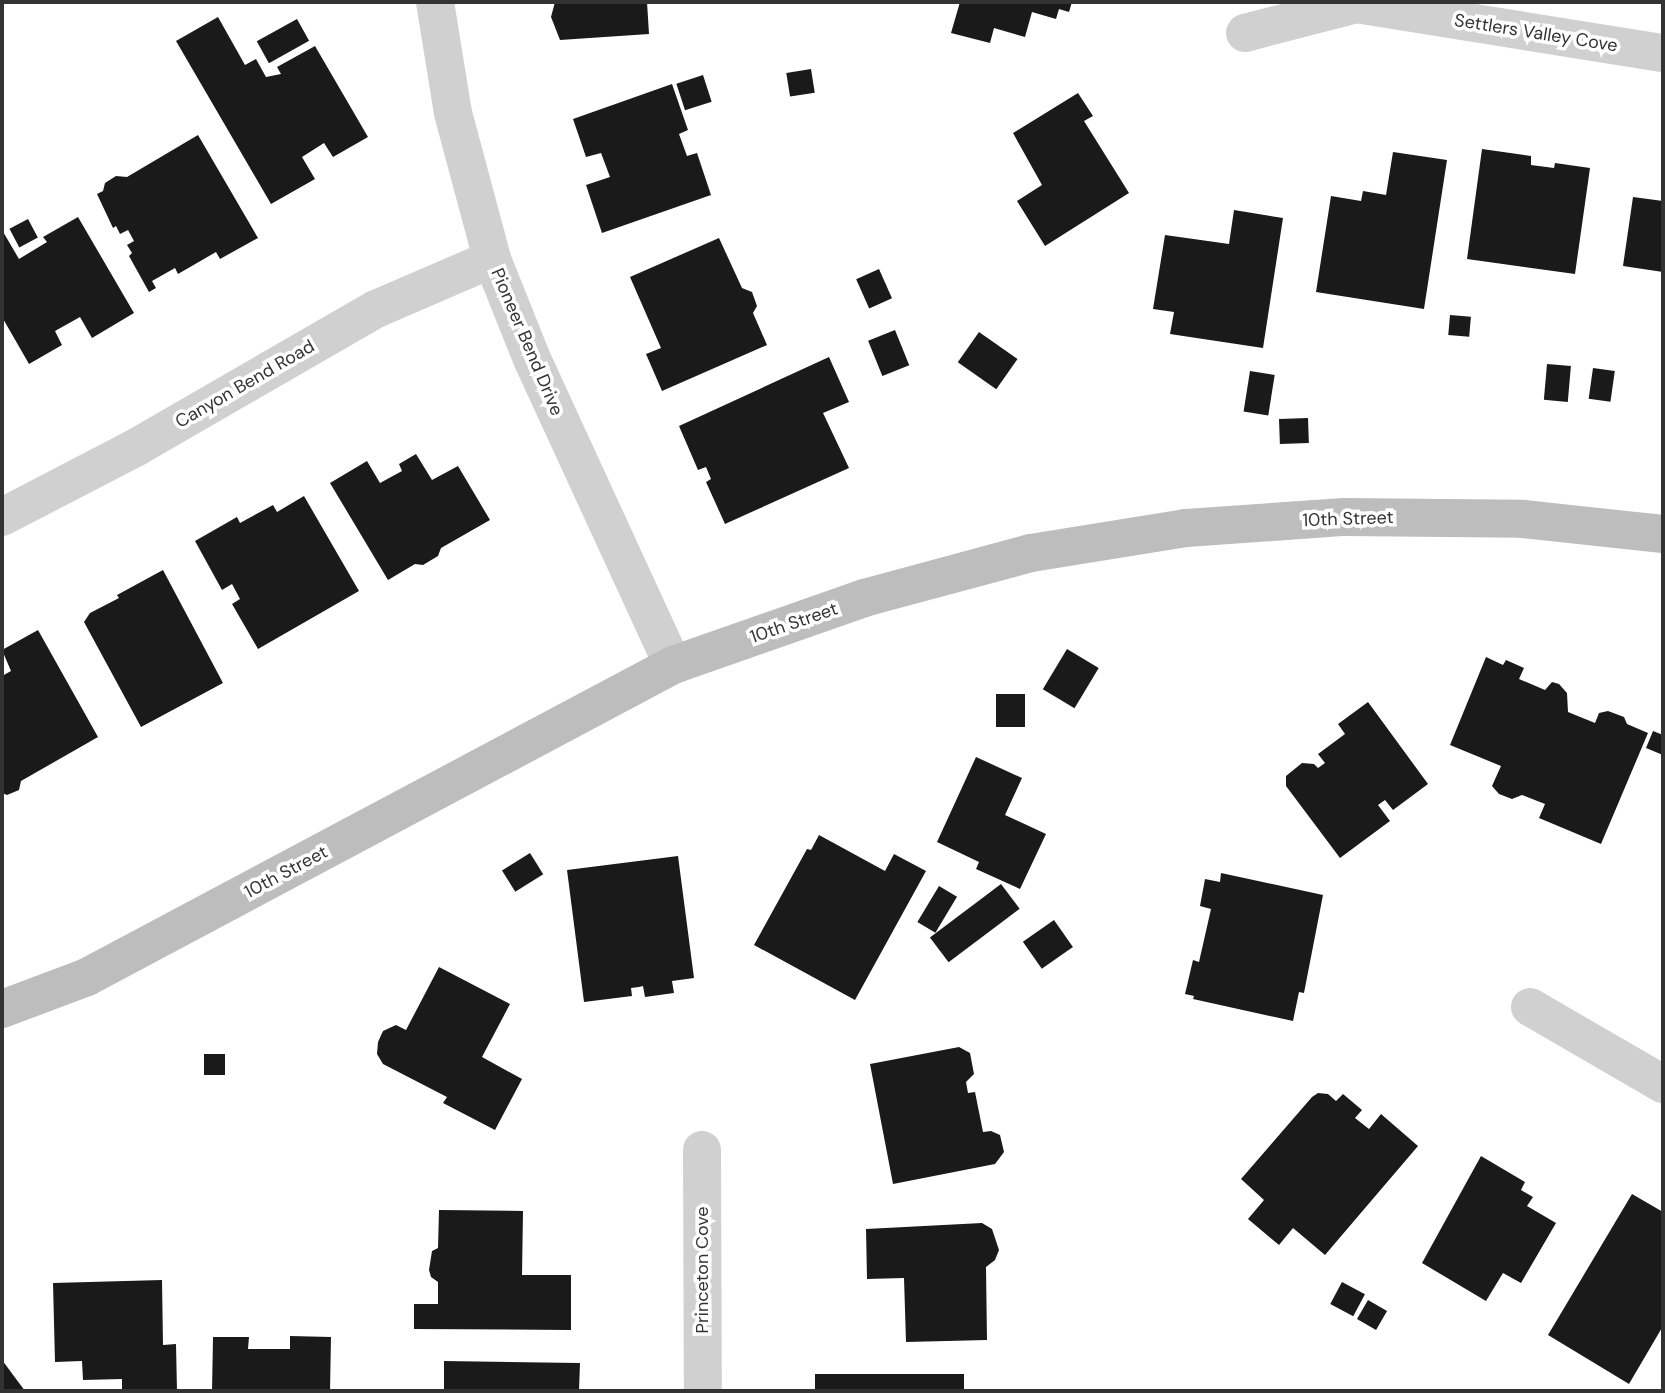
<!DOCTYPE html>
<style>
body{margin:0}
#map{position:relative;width:1665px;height:1393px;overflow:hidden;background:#fff;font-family:"DM Sans",sans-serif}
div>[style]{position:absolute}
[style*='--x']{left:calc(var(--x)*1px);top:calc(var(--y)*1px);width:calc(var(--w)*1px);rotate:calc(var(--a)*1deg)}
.building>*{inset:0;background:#1a1a1a;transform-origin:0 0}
.street>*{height:38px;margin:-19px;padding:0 19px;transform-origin:19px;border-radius:19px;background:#d0d0d0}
.secondary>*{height:38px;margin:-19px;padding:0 19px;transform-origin:19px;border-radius:19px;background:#bdbdbd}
span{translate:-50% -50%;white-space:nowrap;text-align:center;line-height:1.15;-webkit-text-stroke:7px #fff;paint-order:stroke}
.street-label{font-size:18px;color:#333}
.frame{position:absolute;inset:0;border:4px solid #333;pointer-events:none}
</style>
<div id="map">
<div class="building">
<i style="clip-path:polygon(555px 2px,647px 2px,649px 34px,560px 40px,551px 17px)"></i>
<i style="clip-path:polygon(960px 2px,1072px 2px,1069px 12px,1059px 9px,1056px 19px,1032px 12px,1025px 37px,994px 28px,990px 43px,951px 33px)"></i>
<i style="clip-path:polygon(218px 17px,245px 65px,256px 59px,266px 77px,281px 74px,277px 67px,315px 46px,368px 137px,333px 157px,324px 143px,302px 157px,315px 179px,271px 204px,176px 41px)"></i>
<i style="left:297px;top:19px;width:25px;height:46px;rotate:61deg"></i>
<i style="left:811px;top:69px;width:24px;height:25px;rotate:81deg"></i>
<i style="left:703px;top:75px;width:28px;height:28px;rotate:72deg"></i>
<i style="clip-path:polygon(672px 84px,688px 130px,679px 134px,687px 156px,697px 153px,711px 195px,602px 233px,586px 185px,610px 177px,601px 153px,586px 157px,573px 119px)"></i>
<i style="clip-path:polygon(1078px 93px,1093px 116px,1084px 121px,1129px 193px,1045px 246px,1017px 201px,1042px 185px,1013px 133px)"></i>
<i style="clip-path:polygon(198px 135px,258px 238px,220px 259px,216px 252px,178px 274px,175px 268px,152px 281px,156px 288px,149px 292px,129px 256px,132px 253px,127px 245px,134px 241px,128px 230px,120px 234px,116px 226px,113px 228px,97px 194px,103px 191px,105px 183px,116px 176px,127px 177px)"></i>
<i style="clip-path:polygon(1482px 149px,1531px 156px,1531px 165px,1554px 168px,1555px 163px,1590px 168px,1575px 274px,1467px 259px)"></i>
<i style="clip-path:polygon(1393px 152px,1447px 160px,1424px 309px,1316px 292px,1331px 196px,1361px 201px,1363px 191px,1386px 195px)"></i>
<i style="clip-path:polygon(1633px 197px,1663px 201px,1663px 272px,1623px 266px)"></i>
<i style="clip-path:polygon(1234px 210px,1283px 218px,1263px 348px,1170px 334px,1174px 312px,1153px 309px,1165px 235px,1229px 244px)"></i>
<i style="clip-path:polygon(78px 217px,134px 313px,92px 338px,80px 317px,55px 331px,62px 345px,29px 364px,2px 317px,2px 230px,19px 259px,47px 242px,43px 237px)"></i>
<i style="left:28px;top:219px;width:21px;height:21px;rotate:62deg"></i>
<i style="clip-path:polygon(719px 238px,742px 288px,752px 292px,757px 306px,753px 313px,767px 345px,662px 391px,646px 354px,661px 348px,630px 277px)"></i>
<i style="left:879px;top:269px;width:32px;height:25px;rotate:66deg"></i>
<i style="left:1450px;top:315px;width:21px;height:20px;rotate:5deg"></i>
<i style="left:895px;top:330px;width:38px;height:29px;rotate:68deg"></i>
<i style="left:979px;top:332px;width:47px;height:37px;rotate:35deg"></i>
<i style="clip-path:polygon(829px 357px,849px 402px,823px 413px,849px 468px,725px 524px,706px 482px,711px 479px,706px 467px,698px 470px,679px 426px)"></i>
<i style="left:1547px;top:364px;width:24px;height:36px;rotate:5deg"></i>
<i style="left:1593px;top:368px;width:22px;height:31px;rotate:8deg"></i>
<i style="left:1250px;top:371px;width:25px;height:41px;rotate:9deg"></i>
<i style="left:1308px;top:418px;width:25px;height:29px;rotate:88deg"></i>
<i style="clip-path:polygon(416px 454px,432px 480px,458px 466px,490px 520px,441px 548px,438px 556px,423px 565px,415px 564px,388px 580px,330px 483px,367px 461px,380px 483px,402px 471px,399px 464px)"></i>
<i style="clip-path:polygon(304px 496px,359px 591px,258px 649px,232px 604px,240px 599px,232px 584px,222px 590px,195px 541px,237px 517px,240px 523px,273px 505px,277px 512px)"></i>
<i style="clip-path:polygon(163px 570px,223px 683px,141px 727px,84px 622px,90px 613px,119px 598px,117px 595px)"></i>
<i style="clip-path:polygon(38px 630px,98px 737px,21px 781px,19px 790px,7px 795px,2px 793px,2px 676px,11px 671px,2px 650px)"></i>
<i style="left:1067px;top:649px;width:37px;height:47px;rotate:31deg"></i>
<i style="clip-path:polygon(1486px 657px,1503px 665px,1506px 660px,1524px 668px,1519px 679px,1545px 690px,1552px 682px,1559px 684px,1567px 693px,1568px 712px,1595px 723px,1599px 713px,1608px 711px,1624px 717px,1627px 724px,1648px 733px,1601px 844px,1539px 818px,1545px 804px,1522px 795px,1512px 799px,1499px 794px,1492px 786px,1501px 766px,1450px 745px)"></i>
<i style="left:996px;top:694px;width:29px;height:33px"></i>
<i style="clip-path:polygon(1368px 702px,1428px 784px,1393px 810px,1385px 800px,1378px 805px,1390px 821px,1340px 858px,1286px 786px,1286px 776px,1302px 763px,1314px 764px,1318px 768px,1325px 763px,1318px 754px,1345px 734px,1338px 724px)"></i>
<i style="clip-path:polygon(1653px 731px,1663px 735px,1663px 755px,1646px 748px)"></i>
<i style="clip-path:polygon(976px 757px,1022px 778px,1005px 815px,1046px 834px,1020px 889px,976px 869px,979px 862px,937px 842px)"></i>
<i style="clip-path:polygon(819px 835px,885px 871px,894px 854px,926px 871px,855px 1000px,754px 945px,807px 849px,811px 850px)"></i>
<i style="left:530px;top:853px;width:25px;height:33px;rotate:58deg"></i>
<i style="clip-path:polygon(678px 856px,694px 978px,672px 981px,674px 993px,645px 997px,643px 986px,639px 987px,631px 988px,632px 996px,584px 1002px,567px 870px)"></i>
<i style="clip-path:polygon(1221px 873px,1323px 895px,1304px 993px,1299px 992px,1293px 1021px,1193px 999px,1194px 996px,1185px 994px,1193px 960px,1199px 962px,1211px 909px,1200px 906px,1205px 879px,1220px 882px)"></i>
<i style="left:1001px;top:884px;width:31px;height:89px;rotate:53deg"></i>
<i style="left:939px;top:886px;width:21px;height:42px;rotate:31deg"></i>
<i style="left:1054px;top:920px;width:33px;height:38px;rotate:55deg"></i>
<i style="clip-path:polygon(439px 967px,510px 1004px,482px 1057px,522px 1079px,495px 1130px,443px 1103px,447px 1097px,383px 1064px,377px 1054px,378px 1042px,383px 1031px,396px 1025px,406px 1030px)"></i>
<i style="clip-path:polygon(959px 1047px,970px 1053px,974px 1074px,966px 1082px,968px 1093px,975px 1092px,983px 1132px,991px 1131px,1000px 1135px,1004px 1152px,995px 1164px,893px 1184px,870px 1064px)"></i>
<i style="left:225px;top:1054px;width:21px;height:21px;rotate:90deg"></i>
<i style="clip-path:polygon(1318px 1093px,1328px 1094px,1336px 1101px,1343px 1094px,1362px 1110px,1355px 1118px,1369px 1129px,1381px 1114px,1418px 1146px,1325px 1255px,1293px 1228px,1279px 1245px,1248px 1219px,1264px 1200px,1241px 1179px,1312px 1097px)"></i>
<i style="clip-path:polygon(1481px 1156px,1525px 1182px,1521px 1190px,1533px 1197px,1527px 1206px,1556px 1223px,1521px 1283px,1503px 1273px,1486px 1301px,1422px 1263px)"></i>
<i style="clip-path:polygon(1632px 1194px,1663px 1212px,1663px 1326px,1629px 1384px,1548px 1335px)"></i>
<i style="clip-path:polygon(439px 1210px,523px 1211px,522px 1275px,571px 1275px,571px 1330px,414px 1329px,414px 1304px,438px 1304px,438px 1282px,431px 1277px,429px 1270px,432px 1251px,438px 1248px)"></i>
<i style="clip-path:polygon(982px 1223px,992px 1229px,999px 1250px,995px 1260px,986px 1267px,987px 1340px,906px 1342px,904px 1278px,867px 1279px,866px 1229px)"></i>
<i style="clip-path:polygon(162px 1280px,163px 1345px,176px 1344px,177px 1391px,122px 1391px,122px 1379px,83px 1380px,82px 1361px,55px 1362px,53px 1283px)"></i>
<i style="left:1342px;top:1282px;width:26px;height:25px;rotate:28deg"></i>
<i style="left:1368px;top:1300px;width:22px;height:22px;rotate:30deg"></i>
<i style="clip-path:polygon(290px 1336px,331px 1337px,330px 1391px,212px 1391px,213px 1337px,249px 1337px,248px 1349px,290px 1349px)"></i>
<i style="clip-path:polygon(2px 1360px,25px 1391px,2px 1391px)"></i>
<i style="clip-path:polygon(444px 1361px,580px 1363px,579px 1391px,439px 1391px,444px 1389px)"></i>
<i style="left:815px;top:1374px;width:149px;height:17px"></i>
</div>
<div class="street">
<i style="--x:435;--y:2;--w:112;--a:80.8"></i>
<i style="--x:453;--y:113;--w:151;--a:75"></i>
<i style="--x:492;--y:259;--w:108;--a:68.2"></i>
<i style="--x:532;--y:359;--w:337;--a:65.3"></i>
<i style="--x:1245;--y:33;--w:115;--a:-14.6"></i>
<i style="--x:1356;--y:4;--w:311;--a:9.1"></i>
<i style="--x:2;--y:517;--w:150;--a:-27.4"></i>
<i style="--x:135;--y:448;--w:278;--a:-30"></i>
<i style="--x:376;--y:309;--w:126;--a:-23.3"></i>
<i style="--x:1530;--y:1007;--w:154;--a:30.1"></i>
<i style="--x:702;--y:1150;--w:241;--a:89.8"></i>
</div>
<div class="secondary">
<i style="--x:2;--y:1009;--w:91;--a:-20.6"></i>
<i style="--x:87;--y:977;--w:664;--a:-28.03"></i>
<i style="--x:673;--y:665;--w:202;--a:-19.3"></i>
<i style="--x:864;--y:598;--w:173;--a:-15.1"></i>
<i style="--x:1031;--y:553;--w:157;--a:-9.2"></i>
<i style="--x:1186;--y:528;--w:159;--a:-4"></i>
<i style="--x:1345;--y:517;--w:178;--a:0.6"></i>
<i style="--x:1523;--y:519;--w:141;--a:6.1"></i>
</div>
<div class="street-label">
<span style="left:1536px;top:33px;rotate:9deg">Settlers Valley Cove</span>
<span style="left:527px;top:342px;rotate:67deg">Pioneer Bend Drive</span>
<span style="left:245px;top:384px;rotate:-30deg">Canyon Bend Road</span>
<span style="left:1348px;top:519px;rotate:-2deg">10th Street</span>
<span style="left:794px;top:623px;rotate:-19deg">10th Street</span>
<span style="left:286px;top:872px;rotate:-28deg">10th Street</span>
<span style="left:702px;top:1270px;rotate:-90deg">Princeton Cove</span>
</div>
<div class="frame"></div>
</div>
